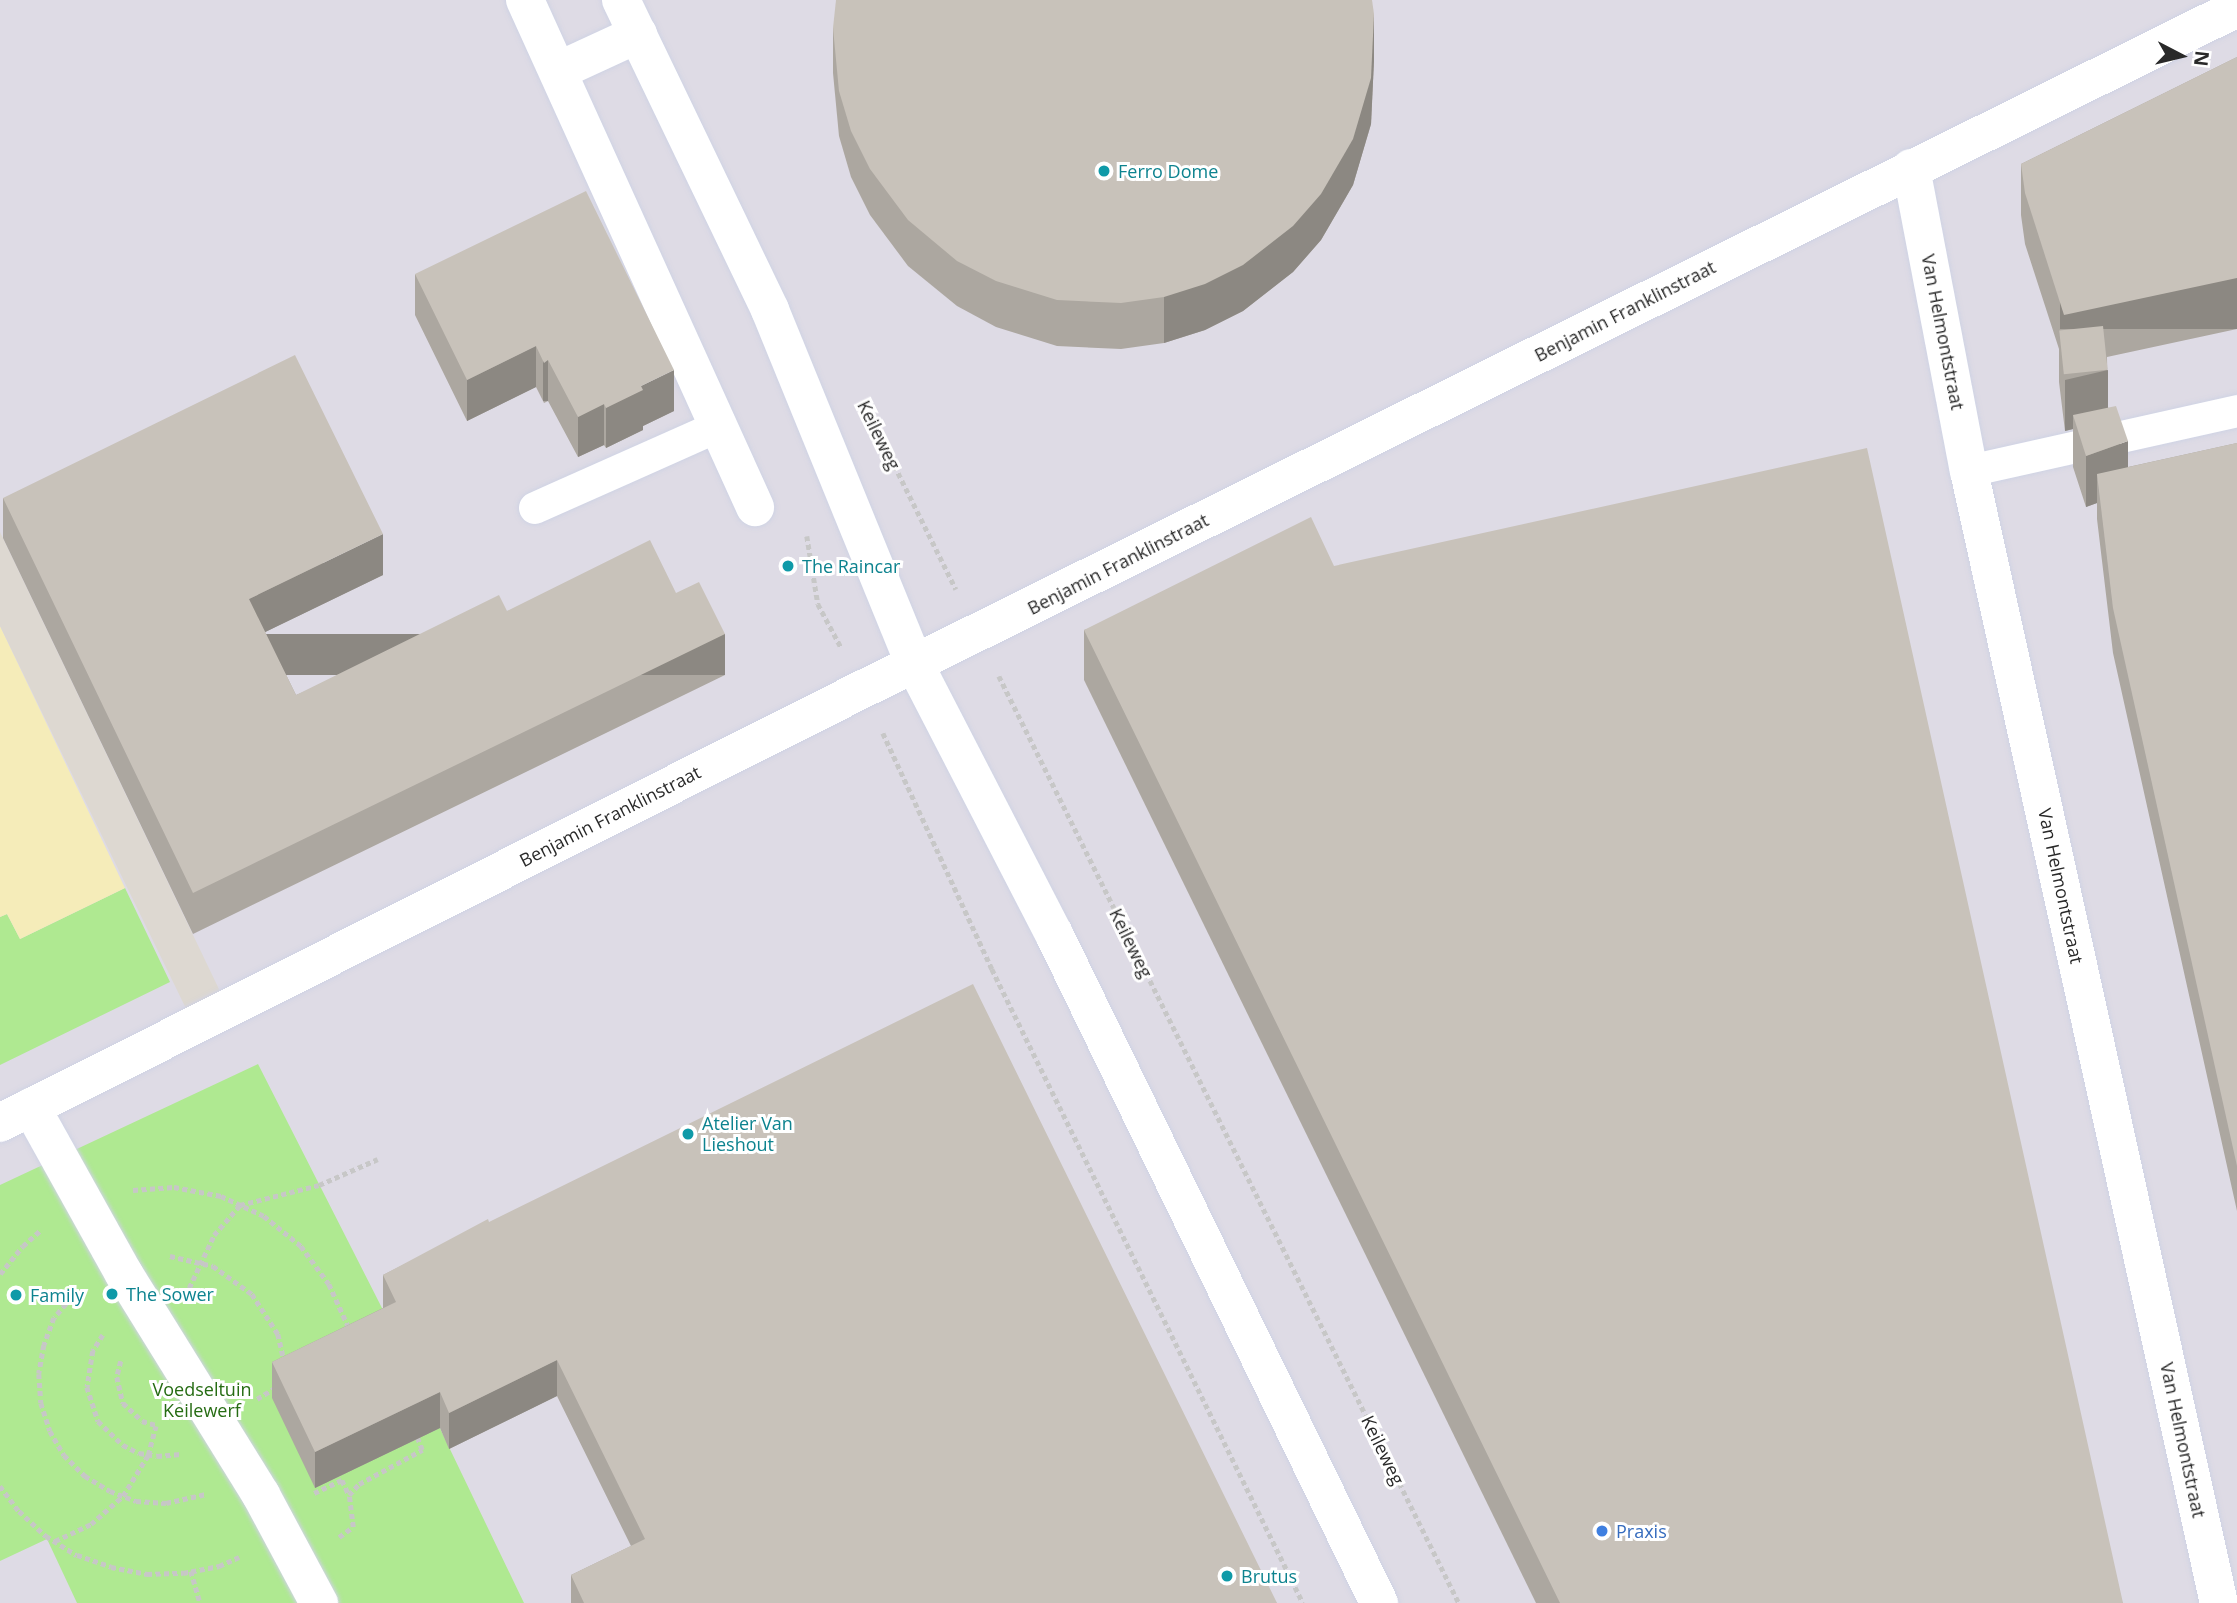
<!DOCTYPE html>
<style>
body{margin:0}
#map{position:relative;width:2237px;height:1603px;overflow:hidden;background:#ede5da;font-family:"Open Sans",sans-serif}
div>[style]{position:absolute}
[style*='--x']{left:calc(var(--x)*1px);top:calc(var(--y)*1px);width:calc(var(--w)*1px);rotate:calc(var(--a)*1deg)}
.industrial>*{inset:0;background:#dedbe5;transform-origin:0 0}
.green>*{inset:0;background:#afe991}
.sand>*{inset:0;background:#f5ecb9}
.plaza>*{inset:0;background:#ddd8d1}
.path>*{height:4.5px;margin-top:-2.25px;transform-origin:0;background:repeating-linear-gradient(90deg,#c7c7c7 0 5px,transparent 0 8.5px)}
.roads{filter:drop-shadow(0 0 2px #cfd3e4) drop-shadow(0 0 2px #cfd3e4)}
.service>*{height:32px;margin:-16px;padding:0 16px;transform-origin:16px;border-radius:16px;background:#fff}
.pedestrian>*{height:38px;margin:-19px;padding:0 19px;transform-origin:19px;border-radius:19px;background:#fff}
.minor>*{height:38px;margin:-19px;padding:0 19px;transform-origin:19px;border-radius:19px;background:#fff}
.wall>*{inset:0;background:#aca7a0}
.shaded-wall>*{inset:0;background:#8c8882;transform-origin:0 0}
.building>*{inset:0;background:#c8c2ba;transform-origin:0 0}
.dots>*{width:19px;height:19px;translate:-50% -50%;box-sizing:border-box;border:4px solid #fff;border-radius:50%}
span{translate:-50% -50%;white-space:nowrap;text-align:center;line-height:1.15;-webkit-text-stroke:6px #fff;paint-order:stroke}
.culture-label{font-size:18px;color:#0d838f}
.left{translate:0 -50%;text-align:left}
.street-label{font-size:18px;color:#292929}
.park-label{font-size:18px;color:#266c13}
.shop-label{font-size:18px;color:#366cbe}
.north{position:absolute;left:2146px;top:21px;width:70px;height:70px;-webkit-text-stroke:5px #fff;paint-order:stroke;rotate:97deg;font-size:19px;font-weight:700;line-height:28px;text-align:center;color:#292929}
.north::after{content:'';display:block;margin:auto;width:24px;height:32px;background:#292929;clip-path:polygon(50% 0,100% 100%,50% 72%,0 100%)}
</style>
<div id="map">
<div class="industrial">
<i style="left:0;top:0;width:2237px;height:1603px"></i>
</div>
<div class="green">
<i style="clip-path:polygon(125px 888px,170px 982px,0 1065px,0 917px,7px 914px,20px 939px)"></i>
<i style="clip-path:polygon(258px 1064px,383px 1310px,524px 1603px,77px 1603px,47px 1539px,0 1561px,0 1185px)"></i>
</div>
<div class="sand">
<i style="clip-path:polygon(0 626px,125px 888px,20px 939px,7px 914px,0 917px)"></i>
</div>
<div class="plaza">
<i style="clip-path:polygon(0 532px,228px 1008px,194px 1025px,0 626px)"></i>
</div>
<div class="path">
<i style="--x:868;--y:412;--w:198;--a:63.6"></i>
<i style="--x:807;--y:536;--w:69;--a:80.8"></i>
<i style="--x:818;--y:604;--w:49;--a:61.9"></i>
<i style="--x:999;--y:676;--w:1035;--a:63.61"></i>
<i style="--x:883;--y:733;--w:260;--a:65.2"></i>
<i style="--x:992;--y:969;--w:706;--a:63.87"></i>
<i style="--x:133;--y:1190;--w:41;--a:-4.2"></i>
<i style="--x:174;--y:1187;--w:48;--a:10.8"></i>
<i style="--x:221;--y:1196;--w:47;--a:24.9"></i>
<i style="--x:264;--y:1216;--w:48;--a:39"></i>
<i style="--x:301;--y:1246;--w:47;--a:53.6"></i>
<i style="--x:329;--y:1284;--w:51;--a:65.5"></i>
<i style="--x:170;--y:1256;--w:44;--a:13.1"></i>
<i style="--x:213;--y:1266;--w:48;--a:35.7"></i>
<i style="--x:252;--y:1294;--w:48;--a:57"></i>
<i style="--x:278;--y:1334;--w:26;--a:77"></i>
<i style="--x:0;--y:1274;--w:36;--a:-51"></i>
<i style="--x:23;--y:1246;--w:25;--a:-42"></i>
<i style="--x:189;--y:1288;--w:59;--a:-64.7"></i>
<i style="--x:214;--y:1235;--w:40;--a:-49"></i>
<i style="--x:240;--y:1205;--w:81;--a:-14.2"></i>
<i style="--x:319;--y:1185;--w:64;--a:-23.8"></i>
<i style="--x:77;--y:1291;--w:35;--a:130"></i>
<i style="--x:54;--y:1318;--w:29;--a:110"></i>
<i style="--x:44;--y:1345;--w:29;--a:100"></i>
<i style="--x:39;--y:1374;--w:29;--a:86"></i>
<i style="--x:41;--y:1403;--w:29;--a:72"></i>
<i style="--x:50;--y:1431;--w:28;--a:60"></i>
<i style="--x:64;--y:1455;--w:30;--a:45"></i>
<i style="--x:85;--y:1476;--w:29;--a:31"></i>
<i style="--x:110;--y:1491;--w:28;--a:21"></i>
<i style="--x:136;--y:1501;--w:30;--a:4"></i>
<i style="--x:166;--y:1503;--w:41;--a:-12.7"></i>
<i style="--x:103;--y:1335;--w:19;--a:122"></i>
<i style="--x:93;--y:1351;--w:36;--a:99"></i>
<i style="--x:87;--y:1387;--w:36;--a:72"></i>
<i style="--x:98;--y:1421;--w:35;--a:44"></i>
<i style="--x:123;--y:1445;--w:18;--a:27"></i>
<i style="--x:139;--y:1453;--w:18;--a:9"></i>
<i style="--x:157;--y:1456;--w:24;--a:-5"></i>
<i style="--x:121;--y:1361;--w:16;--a:104"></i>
<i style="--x:117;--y:1377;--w:27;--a:77"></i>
<i style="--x:123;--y:1403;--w:26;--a:43"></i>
<i style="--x:142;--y:1421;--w:15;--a:16"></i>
<i style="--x:257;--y:1399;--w:22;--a:-32"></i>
<i style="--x:0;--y:1486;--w:31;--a:53"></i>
<i style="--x:19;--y:1511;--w:37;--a:43"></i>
<i style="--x:46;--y:1536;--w:36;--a:32"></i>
<i style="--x:77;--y:1555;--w:36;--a:19"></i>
<i style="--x:111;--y:1567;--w:37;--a:11"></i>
<i style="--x:147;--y:1574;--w:36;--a:-2"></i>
<i style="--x:183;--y:1573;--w:37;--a:-11"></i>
<i style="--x:219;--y:1566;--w:22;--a:-24"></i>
<i style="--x:314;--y:1493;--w:31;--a:-25"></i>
<i style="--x:342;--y:1480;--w:17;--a:65"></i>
<i style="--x:339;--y:1537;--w:17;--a:-36"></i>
<i style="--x:353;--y:1527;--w:32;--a:-97"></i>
<i style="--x:349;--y:1495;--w:15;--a:-48"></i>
<i style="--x:359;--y:1484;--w:72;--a:-28.4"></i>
<i style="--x:422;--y:1450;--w:17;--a:-111"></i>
<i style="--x:55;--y:1541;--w:40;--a:-25"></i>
<i style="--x:91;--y:1524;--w:43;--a:-41.2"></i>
<i style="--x:123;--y:1496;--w:48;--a:-58.6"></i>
<i style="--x:148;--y:1455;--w:30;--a:-75"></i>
<i style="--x:191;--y:1571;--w:33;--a:74"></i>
</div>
<div class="roads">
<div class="service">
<i style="--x:1969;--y:471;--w:275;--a:-12.6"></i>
<i style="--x:535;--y:508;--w:201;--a:-24"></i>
</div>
<div class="pedestrian">
<i style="--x:31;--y:1107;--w:191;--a:60.9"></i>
<i style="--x:124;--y:1274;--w:260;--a:58.2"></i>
<i style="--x:261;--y:1495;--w:123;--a:61.8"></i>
</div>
<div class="minor">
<i style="--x:525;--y:0;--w:557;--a:65.6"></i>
<i style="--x:621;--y:0;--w:344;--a:64.3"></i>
<i style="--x:770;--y:310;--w:383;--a:67.8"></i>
<i style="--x:915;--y:665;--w:303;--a:62.7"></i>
<i style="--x:1054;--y:934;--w:744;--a:64.09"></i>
<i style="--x:560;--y:70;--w:86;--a:-24.8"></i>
<i style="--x:1911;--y:168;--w:309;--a:79.2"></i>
<i style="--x:1969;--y:471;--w:1159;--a:77.55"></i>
<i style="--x:0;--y:1123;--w:966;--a:-26.7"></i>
<i style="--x:863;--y:689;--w:1534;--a:-26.36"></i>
</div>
</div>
<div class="wall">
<i style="clip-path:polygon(833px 28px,1374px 60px,1371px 124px,1353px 185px,1321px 240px,1293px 272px,1243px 311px,1205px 330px,1164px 343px,1121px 349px,1057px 346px,996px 327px,957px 306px,908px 266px,870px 215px,851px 177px,839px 136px,833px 73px)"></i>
<i style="clip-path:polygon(2237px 57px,2237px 329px,2107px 357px,2108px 407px,2128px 467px,2237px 443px,2237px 1211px,2113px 653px,2097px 519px,2097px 503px,2086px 507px,2073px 467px,2073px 429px,2065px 431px,2059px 382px,2059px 349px,2025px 244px,2021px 215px,2021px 164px)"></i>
<i style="clip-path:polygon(415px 274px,674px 411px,643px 426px,643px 430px,606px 448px,604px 445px,578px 457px,548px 401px,544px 403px,536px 387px,467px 421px,415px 315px)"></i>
<i style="clip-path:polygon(3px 498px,383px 575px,265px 632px,296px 695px,507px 611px,676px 593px,725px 675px,193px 934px,3px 538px)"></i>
<i style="clip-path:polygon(1334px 566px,2123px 1603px,1536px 1603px,1084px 680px,1084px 630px)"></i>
<i style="clip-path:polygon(489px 1222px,1277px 1603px,571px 1603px,571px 1575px,631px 1546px,557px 1396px,449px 1449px,440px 1428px,315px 1488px,272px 1398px,272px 1362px,383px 1308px,383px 1275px)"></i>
</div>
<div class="shaded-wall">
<i style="clip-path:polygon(1374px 14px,1374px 60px,1371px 124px,1353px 185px,1321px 240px,1293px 272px,1243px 311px,1205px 330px,1164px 343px,1164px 297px)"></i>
<i style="left:2237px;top:278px;width:51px;height:177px;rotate:90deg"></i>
<i style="clip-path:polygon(536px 346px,536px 387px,467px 421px,467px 380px)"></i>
<i style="left:548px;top:360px;width:41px;height:5px;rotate:90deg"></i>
<i style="clip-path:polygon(674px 370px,674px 411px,643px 426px,643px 430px,606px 448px,606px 408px,641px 386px)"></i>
<i style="clip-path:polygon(2108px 370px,2108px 421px,2073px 415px,2073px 429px,2065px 431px,2065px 380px)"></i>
<i style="clip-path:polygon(604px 404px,604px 445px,578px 457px,578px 417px)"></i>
<i style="clip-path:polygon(2128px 441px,2128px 493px,2097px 474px,2097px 503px,2086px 507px,2086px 456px)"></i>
<i style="clip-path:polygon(383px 534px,383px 575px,249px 640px,249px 599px)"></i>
<i style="left:725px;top:634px;width:41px;height:592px;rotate:90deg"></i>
<i style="clip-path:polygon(557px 1360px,557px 1396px,449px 1449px,449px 1413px)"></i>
<i style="clip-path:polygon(440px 1392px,440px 1428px,315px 1488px,315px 1452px)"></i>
</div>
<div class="building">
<i style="clip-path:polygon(836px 0,1372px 0,1374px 14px,1371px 78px,1353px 139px,1321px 194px,1293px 226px,1243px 265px,1205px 284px,1164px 297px,1121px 303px,1057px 300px,996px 281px,957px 261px,908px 220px,870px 169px,851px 131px,839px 91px,833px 28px)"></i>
<i style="clip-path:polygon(2237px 57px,2237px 278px,2064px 315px,2025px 193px,2021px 164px)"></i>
<i style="clip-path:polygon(586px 191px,674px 370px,641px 386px,643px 390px,606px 408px,604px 404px,578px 417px,548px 360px,544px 363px,536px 346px,467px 380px,415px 274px)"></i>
<i style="left:2103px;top:326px;width:44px;height:44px;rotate:84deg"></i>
<i style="clip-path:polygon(295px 355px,383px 534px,249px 599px,296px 695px,499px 595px,507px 611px,650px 540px,676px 593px,699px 582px,725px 634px,193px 893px,3px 498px)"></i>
<i style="clip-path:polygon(2116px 406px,2128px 441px,2086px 456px,2073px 415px)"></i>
<i style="clip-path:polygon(2237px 443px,2237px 1166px,2113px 608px,2097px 474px)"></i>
<i style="clip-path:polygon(1867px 448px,2123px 1603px,1560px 1603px,1084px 630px,1311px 517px,1334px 566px)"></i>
<i style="clip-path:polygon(973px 984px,1277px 1603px,584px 1603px,571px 1575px,645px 1539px,557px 1360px,449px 1413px,440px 1392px,315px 1452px,272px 1362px,396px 1302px,383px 1275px,488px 1219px,489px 1222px)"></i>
</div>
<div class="dots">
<i style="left:1104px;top:171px;background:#0f9aa8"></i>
<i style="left:788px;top:566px;background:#0f9aa8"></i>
<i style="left:688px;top:1134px;background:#0f9aa8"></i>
<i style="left:112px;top:1294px;background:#0f9aa8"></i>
<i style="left:16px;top:1295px;background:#0f9aa8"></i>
<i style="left:1602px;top:1531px;background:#3f7fe0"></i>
<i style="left:1227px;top:1576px;background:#0f9aa8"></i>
</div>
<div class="culture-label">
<span class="left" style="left:1118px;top:171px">Ferro Dome</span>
<span class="left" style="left:802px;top:566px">The Raincar</span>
<span class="left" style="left:702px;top:1134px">Atelier Van<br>Lieshout</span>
<span class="left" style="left:126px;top:1294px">The Sower</span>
<span class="left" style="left:30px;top:1295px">Family</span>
<span class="left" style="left:1241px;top:1576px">Brutus</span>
</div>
<div class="street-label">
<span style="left:1625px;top:311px;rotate:-27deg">Benjamin Franklinstraat</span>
<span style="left:1943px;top:332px;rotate:79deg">Van Helmontstraat</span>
<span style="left:879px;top:435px;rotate:64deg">Keileweg</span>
<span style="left:1118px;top:564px;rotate:-27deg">Benjamin Franklinstraat</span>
<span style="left:610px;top:816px;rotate:-27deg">Benjamin Franklinstraat</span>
<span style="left:2061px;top:886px;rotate:78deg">Van Helmontstraat</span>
<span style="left:1131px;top:943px;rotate:64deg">Keileweg</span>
<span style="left:2183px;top:1440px;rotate:78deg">Van Helmontstraat</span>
<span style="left:1383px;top:1450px;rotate:64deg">Keileweg</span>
</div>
<div class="park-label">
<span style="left:202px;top:1400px">Voedseltuin<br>Keilewerf</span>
</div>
<div class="shop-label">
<span class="left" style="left:1616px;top:1531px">Praxis</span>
</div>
<div class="north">N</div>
</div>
